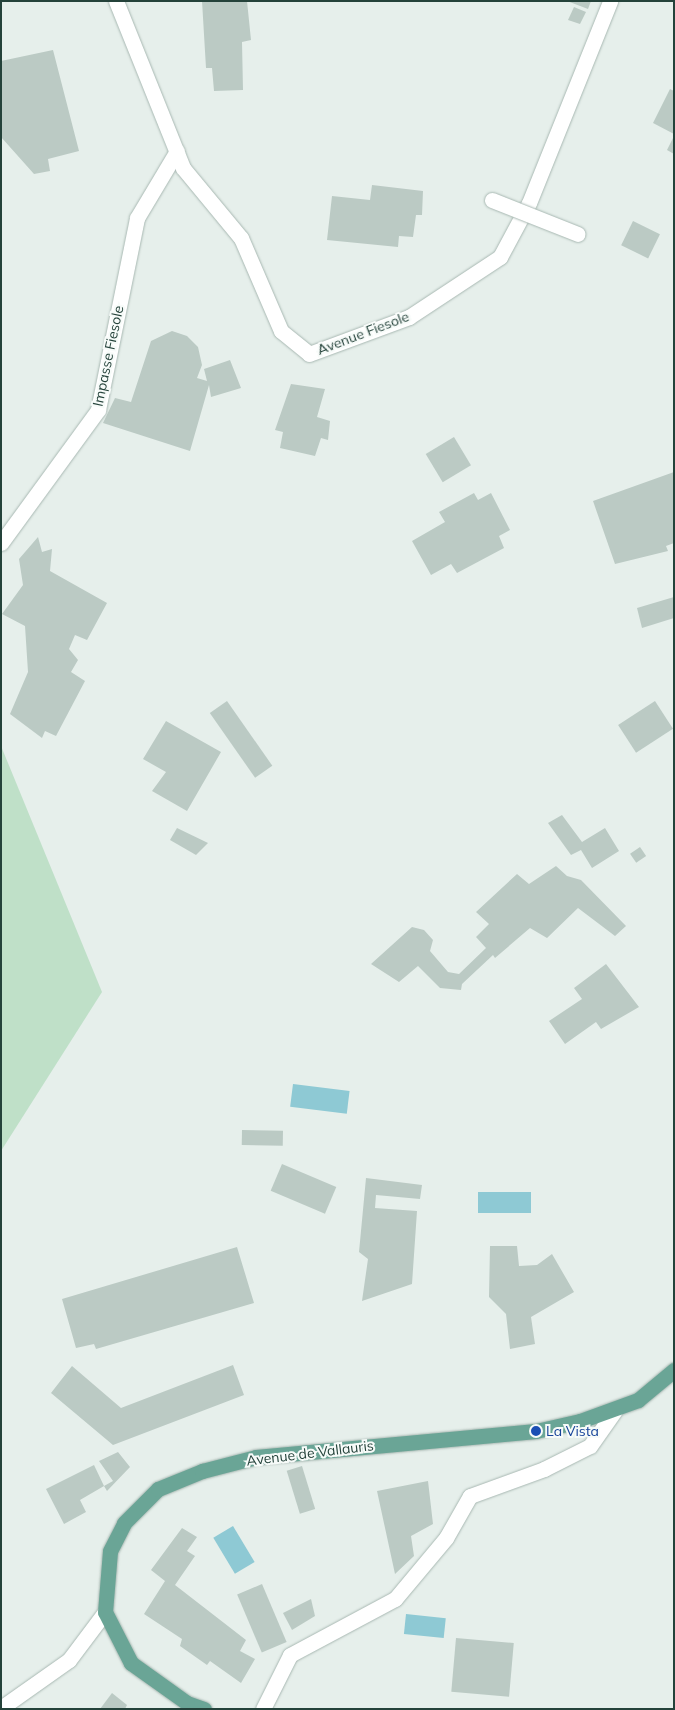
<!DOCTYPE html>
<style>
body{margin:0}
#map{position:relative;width:675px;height:1710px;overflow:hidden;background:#e6efeb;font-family:Mulish,sans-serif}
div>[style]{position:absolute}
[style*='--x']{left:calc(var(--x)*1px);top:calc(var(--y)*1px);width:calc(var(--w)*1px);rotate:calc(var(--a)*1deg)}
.green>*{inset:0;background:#bfe0c8}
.water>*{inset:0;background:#8ec9d4;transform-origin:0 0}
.building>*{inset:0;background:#bbcac4;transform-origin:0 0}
.roads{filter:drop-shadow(0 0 1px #a8b8b2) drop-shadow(0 0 1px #a8b8b2)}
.minor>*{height:15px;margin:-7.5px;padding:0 7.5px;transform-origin:7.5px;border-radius:7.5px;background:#fff}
.major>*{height:15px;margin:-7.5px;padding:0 7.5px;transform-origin:7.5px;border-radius:7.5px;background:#6aa596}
.bridges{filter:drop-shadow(0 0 1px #a8b8b2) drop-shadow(0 0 1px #a8b8b2)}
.minor-bridge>*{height:15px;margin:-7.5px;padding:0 7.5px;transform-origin:7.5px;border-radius:7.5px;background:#fff}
.dots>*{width:14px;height:14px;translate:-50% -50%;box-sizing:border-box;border:2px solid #f7fbf9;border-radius:50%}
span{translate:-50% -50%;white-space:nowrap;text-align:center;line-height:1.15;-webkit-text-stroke:4px #f7fbf9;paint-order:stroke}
.street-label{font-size:14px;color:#24423a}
.transit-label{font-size:14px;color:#164399}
.left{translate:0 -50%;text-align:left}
.frame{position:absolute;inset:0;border:2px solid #24423a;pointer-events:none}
</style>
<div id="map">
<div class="green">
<i style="clip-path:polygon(1px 746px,102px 992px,1px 1151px)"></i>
</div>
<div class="water">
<i style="left:293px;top:1084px;width:57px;height:23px;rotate:7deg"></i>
<i style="left:478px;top:1192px;width:53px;height:21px"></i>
<i style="left:233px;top:1526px;width:42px;height:23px;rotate:59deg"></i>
<i style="left:406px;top:1614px;width:40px;height:20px;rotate:6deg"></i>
</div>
<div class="building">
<i style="clip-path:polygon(202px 1px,247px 1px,251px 40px,242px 42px,243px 90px,214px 91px,212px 68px,206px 68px)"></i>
<i style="clip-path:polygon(567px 1px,591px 1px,588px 9px)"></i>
<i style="clip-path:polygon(574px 7px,586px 12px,580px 24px,568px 20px)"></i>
<i style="clip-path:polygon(53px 50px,79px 151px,48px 159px,50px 171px,34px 174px,1px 137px,1px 61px)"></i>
<i style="clip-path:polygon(670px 89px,674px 91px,674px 134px,653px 123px)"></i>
<i style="clip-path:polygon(674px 136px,674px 154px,667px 150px)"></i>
<i style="clip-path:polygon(372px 185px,423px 191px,422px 215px,416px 215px,413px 237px,399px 236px,398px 247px,327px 240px,332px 196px,370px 200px)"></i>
<i style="left:633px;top:221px;width:30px;height:27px;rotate:26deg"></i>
<i style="clip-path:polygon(172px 331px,187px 336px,198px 347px,202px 365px,197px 378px,207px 381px,204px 369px,230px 360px,241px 388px,211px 397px,209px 385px,190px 451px,103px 423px,115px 398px,131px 402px,151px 341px)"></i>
<i style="clip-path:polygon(291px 384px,325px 389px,317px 417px,330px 421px,328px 440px,321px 438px,315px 456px,280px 448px,283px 432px,275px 430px)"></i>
<i style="left:454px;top:437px;width:33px;height:33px;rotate:59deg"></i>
<i style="clip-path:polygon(674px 472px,674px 543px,666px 546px,668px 551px,615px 564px,593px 501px)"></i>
<i style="clip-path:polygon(474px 493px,478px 500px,491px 493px,510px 530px,499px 536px,504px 548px,457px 573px,451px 564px,431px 575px,412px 541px,445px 522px,439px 512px)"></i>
<i style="clip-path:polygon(38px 537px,42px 552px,52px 549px,50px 571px,107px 603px,87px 640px,75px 635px,69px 649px,78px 660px,71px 672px,85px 681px,56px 736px,45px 731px,42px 738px,10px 714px,28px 672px,25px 626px,2px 614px,23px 585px,19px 559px)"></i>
<i style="clip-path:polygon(674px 597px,674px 618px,642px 628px,637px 608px)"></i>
<i style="left:227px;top:701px;width:79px;height:21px;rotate:55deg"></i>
<i style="left:655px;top:701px;width:33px;height:44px;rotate:57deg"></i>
<i style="clip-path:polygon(166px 721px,221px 752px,187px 811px,152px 791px,166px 772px,143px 759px)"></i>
<i style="clip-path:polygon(562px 815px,582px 842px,605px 828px,619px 851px,592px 868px,581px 850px,571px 855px,548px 823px)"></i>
<i style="clip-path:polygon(177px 828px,208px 843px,196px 855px,170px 840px)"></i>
<i style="left:640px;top:847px;width:11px;height:12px;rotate:56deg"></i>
<i style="clip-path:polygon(556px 866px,567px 876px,581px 880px,626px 926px,615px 936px,578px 908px,547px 938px,530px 928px,495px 958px,493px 955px,462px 984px,461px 990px,440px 988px,418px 966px,399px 982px,371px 964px,412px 927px,424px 930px,433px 940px,430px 951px,448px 972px,459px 974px,486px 948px,476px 937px,489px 924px,476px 912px,517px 874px,529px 884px)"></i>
<i style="clip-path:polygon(606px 964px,639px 1007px,601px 1029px,596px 1022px,565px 1044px,549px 1021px,582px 999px,574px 988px)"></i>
<i style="left:242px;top:1130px;width:41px;height:15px;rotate:1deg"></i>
<i style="left:282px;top:1164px;width:59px;height:29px;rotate:23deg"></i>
<i style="clip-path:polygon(366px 1178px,422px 1185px,420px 1199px,376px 1195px,375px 1208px,417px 1211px,412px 1284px,362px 1301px,368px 1259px,359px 1252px)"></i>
<i style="clip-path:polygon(490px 1246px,517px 1246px,519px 1266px,537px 1265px,552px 1254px,574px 1292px,531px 1317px,535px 1344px,510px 1349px,506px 1314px,489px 1297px)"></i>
<i style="clip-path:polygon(237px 1247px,254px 1303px,96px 1349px,94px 1344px,76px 1348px,62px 1299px)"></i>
<i style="clip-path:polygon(233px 1365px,244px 1395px,113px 1445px,51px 1393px,72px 1366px,121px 1408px)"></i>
<i style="clip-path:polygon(118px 1452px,130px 1467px,107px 1491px,104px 1486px,113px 1481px,99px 1461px)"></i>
<i style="clip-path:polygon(94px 1465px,104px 1486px,80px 1500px,86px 1512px,64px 1524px,46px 1489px)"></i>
<i style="left:302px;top:1466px;width:45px;height:16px;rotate:73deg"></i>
<i style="clip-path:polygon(428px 1481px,433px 1524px,411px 1536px,414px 1556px,395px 1574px,377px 1491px)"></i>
<i style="clip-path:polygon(182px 1528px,197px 1537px,187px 1551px,195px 1556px,175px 1585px,246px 1640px,240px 1651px,255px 1659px,241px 1683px,210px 1661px,207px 1665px,180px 1646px,182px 1639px,144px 1614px,165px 1581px,151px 1570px)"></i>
<i style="left:262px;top:1584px;width:63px;height:27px;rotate:67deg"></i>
<i style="clip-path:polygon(311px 1599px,315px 1616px,292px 1630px,283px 1613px)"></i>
<i style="left:456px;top:1638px;width:58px;height:54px;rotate:5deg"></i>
<i style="clip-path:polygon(112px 1693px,127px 1705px,125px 1709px,100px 1709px)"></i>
</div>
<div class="roads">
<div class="minor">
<i style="--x:116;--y:1;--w:180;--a:68.1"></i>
<i style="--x:183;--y:168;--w:91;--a:50.4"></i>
<i style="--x:241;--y:238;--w:101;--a:66.7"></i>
<i style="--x:281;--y:331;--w:36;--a:39"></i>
<i style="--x:309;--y:354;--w:107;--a:-20.3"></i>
<i style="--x:409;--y:317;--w:109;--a:-33.4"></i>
<i style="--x:500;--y:257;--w:61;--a:-61.8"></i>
<i style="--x:529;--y:203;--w:218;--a:-68.1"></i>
<i style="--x:1;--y:543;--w:165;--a:-53.9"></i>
<i style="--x:98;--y:410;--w:196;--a:-78.5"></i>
<i style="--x:137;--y:218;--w:78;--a:-59.2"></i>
<i style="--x:1;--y:1708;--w:83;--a:-35.2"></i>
<i style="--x:69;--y:1660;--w:60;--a:-53.1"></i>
<i style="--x:263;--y:1709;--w:60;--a:-63.4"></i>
<i style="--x:290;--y:1655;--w:119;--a:-28.1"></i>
<i style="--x:395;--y:1599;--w:80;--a:-50.1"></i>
<i style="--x:446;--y:1538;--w:48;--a:-60.3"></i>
<i style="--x:470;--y:1496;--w:79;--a:-20"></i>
<i style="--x:544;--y:1469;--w:51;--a:-26.6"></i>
<i style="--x:590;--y:1446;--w:42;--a:-54.8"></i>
</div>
<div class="major">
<i style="--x:204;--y:1709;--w:18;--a:-161"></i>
<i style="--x:187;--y:1703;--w:69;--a:-144.5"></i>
<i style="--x:131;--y:1663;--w:57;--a:-117"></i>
<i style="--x:105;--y:1612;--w:61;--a:-85.3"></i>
<i style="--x:110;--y:1551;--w:31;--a:-63"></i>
<i style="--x:124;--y:1523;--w:48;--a:-45"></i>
<i style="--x:158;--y:1489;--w:48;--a:-22.2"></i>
<i style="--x:202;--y:1471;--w:56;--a:-14.5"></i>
<i style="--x:256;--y:1457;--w:281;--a:-5.3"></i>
<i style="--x:536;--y:1431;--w:45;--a:-12.8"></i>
<i style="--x:580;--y:1421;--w:62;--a:-19.9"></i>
<i style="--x:638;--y:1400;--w:47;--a:-39.8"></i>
</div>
</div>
<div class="bridges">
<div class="minor-bridge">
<i style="--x:492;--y:200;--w:92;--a:21.6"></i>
</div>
</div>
<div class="dots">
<i style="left:536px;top:1431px;background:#1a4fb4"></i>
</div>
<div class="street-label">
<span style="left:363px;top:333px;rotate:-21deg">Avenue Fiesole</span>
<span style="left:108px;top:356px;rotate:-78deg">Impasse Fiesole</span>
<span style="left:310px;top:1453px;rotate:-7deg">Avenue de Vallauris</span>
</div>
<div class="transit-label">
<span class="left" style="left:546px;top:1431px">La Vista</span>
</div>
<div class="frame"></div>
</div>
